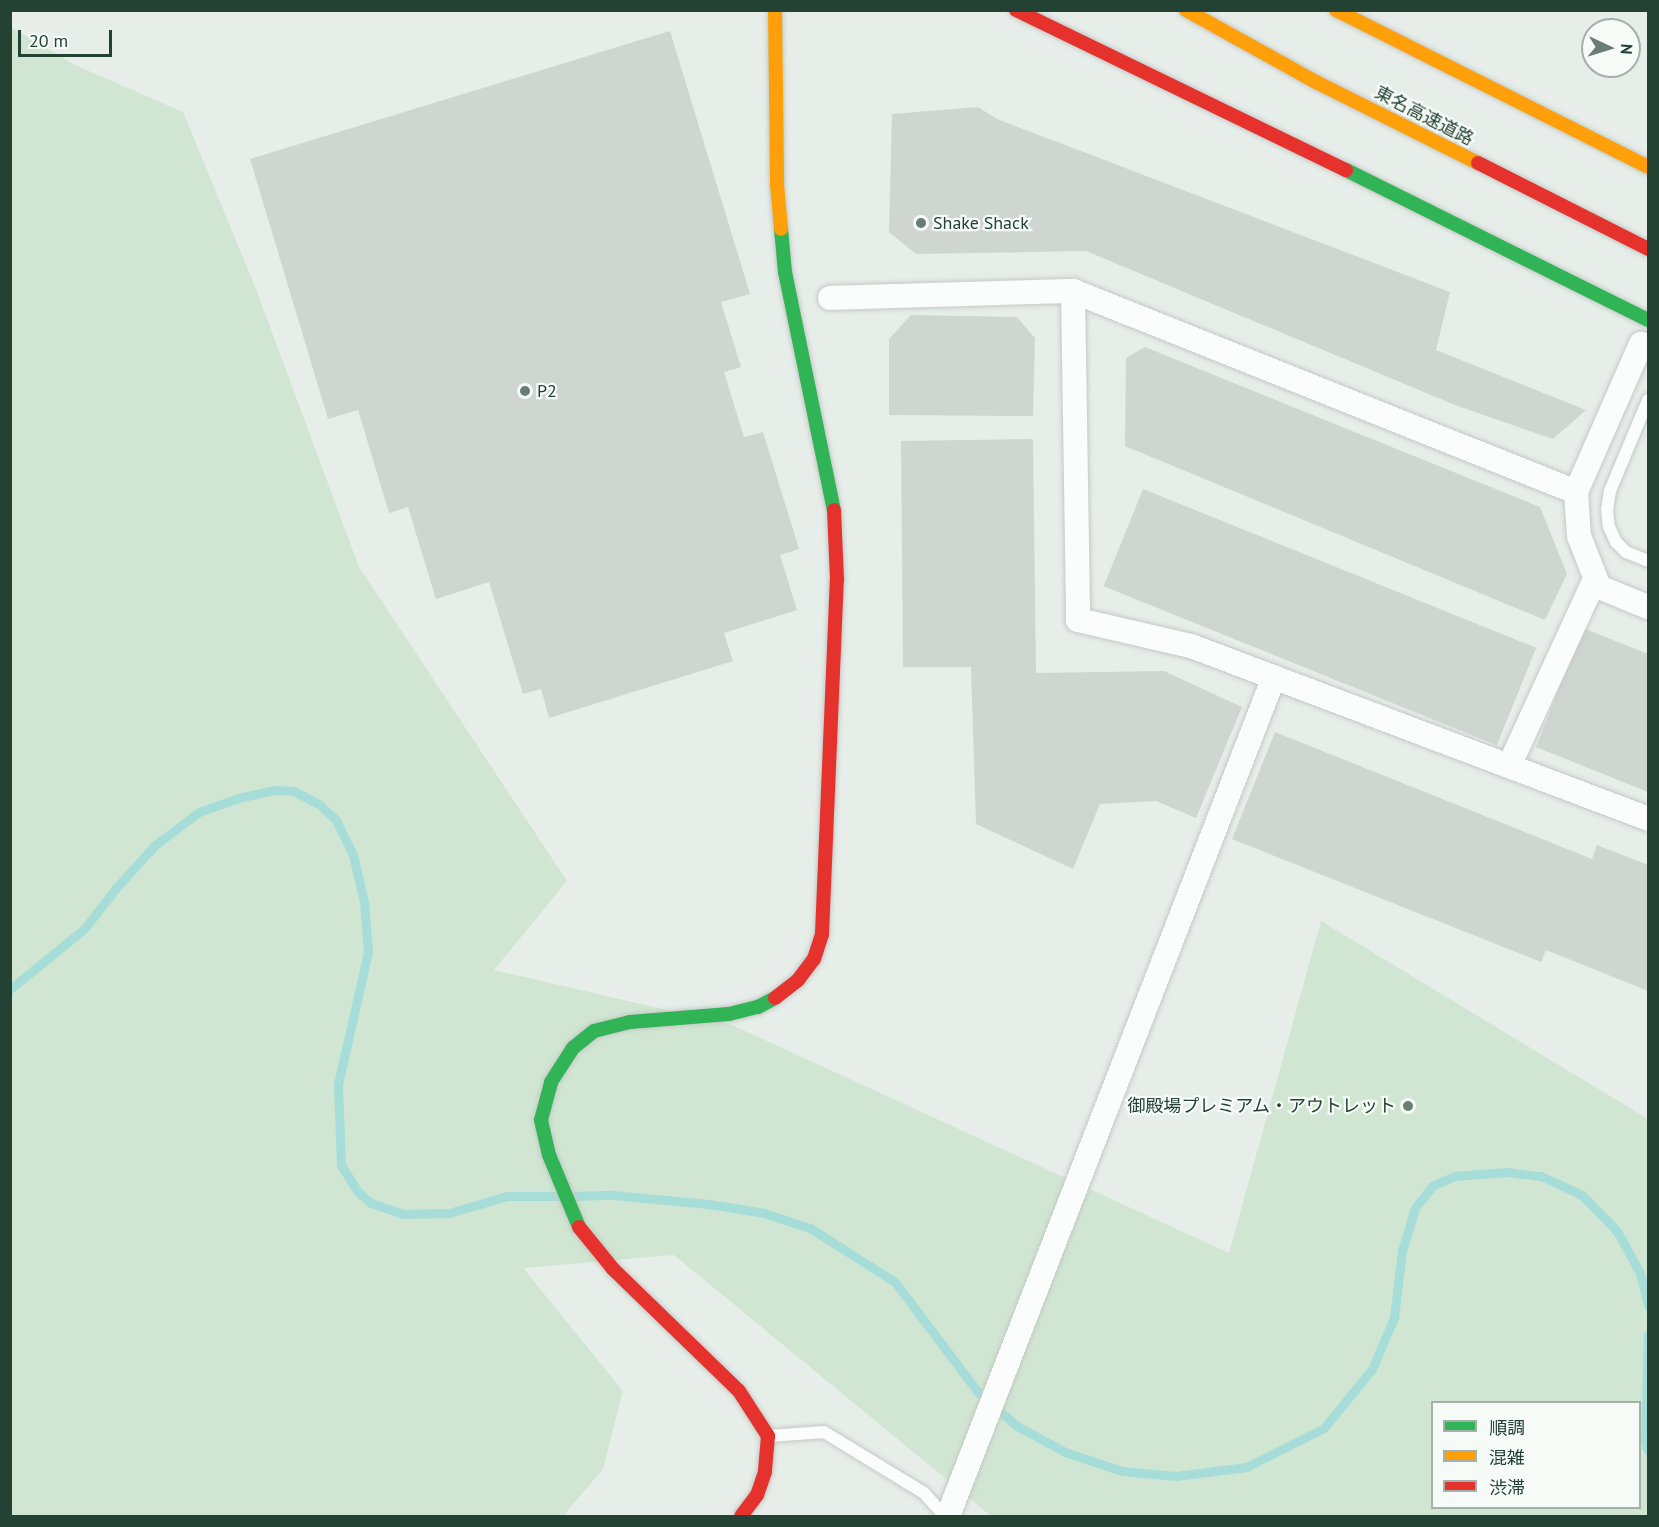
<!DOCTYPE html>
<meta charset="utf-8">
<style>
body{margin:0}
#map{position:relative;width:1659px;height:1527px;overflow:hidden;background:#e7ede9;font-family:"PT Sans","Noto Sans JP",sans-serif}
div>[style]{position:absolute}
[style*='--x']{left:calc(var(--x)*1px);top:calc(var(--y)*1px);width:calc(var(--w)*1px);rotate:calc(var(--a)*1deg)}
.green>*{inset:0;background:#d0e6d2}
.stream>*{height:9px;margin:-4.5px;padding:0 4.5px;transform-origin:4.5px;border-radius:4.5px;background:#a7ddd8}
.building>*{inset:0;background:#cfd6d2;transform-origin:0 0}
.roads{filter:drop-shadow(0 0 2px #c4cac6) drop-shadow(0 0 2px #c4cac6)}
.lane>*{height:12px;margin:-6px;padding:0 6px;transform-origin:6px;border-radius:6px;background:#fbfcfc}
.street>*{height:24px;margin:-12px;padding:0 12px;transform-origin:12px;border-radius:12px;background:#fbfcfc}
.fast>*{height:14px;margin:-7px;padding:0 7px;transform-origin:7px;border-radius:7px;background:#30b455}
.slow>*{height:14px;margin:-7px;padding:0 7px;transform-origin:7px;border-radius:7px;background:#ff9f0a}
.jam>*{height:14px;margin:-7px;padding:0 7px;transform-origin:7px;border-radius:7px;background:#e5322d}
.dots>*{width:16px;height:16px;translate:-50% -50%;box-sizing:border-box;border:3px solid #f6fbf7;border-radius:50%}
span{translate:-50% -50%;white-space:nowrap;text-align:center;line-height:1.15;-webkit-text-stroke:4.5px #f6fbf7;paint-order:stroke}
.street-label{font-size:18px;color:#234233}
.poi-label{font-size:18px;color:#234233}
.left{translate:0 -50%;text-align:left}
.right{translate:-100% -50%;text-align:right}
.frame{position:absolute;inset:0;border:12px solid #234233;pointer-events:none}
.legend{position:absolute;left:1431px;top:1401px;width:210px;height:108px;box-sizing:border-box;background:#f6fbf7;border:2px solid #a2b1a9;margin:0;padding:8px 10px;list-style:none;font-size:18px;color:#234233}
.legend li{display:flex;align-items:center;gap:12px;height:30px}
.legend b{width:30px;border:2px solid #a2b1a9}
.north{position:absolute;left:1581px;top:18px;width:60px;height:60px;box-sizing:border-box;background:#f6fbf7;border:2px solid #a2b1a9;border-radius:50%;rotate:94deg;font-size:16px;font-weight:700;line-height:24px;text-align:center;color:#234233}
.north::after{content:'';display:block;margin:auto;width:21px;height:27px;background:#687e73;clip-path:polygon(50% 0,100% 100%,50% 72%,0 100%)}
.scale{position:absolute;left:18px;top:30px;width:94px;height:27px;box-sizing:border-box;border:3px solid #234233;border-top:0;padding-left:8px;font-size:18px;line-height:21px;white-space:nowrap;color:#234233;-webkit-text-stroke:4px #f6fbf7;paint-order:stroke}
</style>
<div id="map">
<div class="green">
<i style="clip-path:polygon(evenodd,11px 27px,75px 65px,183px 112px,256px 289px,359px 567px,567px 881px,494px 970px,732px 1025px,1229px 1253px,1321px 921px,1648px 1119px,1648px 1516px,991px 1516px,674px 1255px,523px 1268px,623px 1391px,603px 1469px,563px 1516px,11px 1516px,11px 27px,1432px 1402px,1640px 1402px,1640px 1508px,1432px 1508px,1432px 1402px)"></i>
</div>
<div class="stream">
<i style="--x:10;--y:989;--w:95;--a:-39"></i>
<i style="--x:84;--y:929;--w:52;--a:-52"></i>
<i style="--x:116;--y:888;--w:58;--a:-47.8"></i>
<i style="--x:155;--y:845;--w:55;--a:-36.9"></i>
<i style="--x:199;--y:812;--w:46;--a:-19.2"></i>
<i style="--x:242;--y:797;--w:35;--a:-12"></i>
<i style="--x:276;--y:790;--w:18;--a:3"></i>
<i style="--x:294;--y:791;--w:30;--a:28"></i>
<i style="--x:320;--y:805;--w:22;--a:43"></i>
<i style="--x:336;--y:820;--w:39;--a:64"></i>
<i style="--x:353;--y:855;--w:48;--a:76.8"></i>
<i style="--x:364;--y:902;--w:50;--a:85.4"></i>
<i style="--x:368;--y:952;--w:135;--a:102.8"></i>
<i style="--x:338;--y:1084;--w:81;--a:87.9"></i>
<i style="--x:341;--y:1165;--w:31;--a:58"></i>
<i style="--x:357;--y:1191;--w:18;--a:41"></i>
<i style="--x:371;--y:1203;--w:34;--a:19"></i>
<i style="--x:403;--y:1214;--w:46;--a:-1.2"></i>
<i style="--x:449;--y:1213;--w:60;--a:-16.3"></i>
<i style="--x:507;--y:1196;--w:53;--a:0"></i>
<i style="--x:574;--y:1196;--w:38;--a:-2"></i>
<i style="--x:612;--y:1195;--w:97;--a:5.3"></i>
<i style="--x:709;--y:1204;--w:56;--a:9.3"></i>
<i style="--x:764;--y:1213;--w:48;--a:18.1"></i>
<i style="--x:810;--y:1228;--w:101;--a:32.4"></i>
<i style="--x:895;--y:1282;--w:138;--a:53"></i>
<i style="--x:978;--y:1392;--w:52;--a:41.1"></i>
<i style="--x:1017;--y:1426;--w:55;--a:28.4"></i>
<i style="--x:1065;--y:1452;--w:60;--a:18.4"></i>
<i style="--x:1122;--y:1471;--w:54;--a:5.3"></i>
<i style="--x:1176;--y:1476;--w:71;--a:-7.3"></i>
<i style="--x:1246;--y:1467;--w:87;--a:-26.6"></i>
<i style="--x:1324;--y:1428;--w:76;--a:-50.9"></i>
<i style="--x:1372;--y:1369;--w:56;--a:-66.7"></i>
<i style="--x:1394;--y:1318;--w:67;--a:-83.2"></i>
<i style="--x:1402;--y:1251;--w:45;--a:-73.2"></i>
<i style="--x:1415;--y:1208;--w:28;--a:-52"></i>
<i style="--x:1432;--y:1186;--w:24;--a:-24"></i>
<i style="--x:1454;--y:1176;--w:53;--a:-4.3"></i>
<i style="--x:1507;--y:1172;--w:34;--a:7"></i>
<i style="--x:1541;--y:1176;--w:45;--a:24.9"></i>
<i style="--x:1582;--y:1195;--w:50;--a:45.8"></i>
<i style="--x:1617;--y:1231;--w:48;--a:61.3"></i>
<i style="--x:1640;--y:1273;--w:34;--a:76"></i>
<i style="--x:1648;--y:1335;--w:107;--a:91.6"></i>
<i style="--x:1645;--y:1442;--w:9;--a:72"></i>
</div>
<div class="building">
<i style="clip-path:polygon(670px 31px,750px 294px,721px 302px,741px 367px,724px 372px,744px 437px,763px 432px,799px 549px,780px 555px,797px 610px,724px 633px,733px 661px,549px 718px,541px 689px,523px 694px,489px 582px,436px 599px,408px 507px,389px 513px,358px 410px,328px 419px,250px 159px)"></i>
<i style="clip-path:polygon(978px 107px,997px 119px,1450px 292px,1436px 350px,1586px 410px,1553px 439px,1455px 405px,1086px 251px,916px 254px,889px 232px,892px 114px)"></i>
<i style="clip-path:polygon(911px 315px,1017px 317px,1035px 338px,1033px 416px,889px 415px,889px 339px)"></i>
<i style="clip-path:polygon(1145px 347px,1540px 507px,1567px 574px,1545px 620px,1125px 446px,1126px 358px)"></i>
<i style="clip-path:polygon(1033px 439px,1036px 673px,1164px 671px,1242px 707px,1196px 818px,1156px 801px,1100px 804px,1073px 869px,976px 824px,971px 667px,903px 667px,901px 441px)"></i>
<i style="left:1143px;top:489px;width:424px;height:105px;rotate:22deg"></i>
<i style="clip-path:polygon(1583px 628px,1648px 654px,1648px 792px,1536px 747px)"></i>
<i style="clip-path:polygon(1275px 732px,1592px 859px,1597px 845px,1648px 865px,1648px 991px,1546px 950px,1541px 962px,1232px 839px)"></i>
</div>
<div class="roads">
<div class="lane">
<i style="--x:1648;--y:400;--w:99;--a:112.7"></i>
<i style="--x:1610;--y:491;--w:18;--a:99"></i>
<i style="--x:1607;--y:509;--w:18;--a:84"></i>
<i style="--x:1609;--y:527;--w:17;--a:65"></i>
<i style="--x:1616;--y:542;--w:14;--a:45"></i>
<i style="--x:1626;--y:552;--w:24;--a:22"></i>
<i style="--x:769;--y:1436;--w:55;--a:-4.2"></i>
<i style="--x:824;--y:1432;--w:117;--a:31.4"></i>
<i style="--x:924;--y:1493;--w:31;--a:48"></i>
</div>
<div class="street">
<i style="--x:1073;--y:291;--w:329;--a:89.1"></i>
<i style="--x:1078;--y:620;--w:116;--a:13"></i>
<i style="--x:1191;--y:646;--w:489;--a:20.7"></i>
<i style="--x:830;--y:298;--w:243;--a:-1.7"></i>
<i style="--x:1073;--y:291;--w:542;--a:21.78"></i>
<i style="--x:1576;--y:492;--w:44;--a:86.1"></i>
<i style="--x:1579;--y:536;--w:55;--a:68.6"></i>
<i style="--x:1599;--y:587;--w:53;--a:22.2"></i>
<i style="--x:1576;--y:492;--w:162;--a:-66.3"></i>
<i style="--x:1509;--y:766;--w:206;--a:-65.3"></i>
<i style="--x:948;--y:1516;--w:900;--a:-68.77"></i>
</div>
<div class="fast">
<i style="--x:1346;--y:170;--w:337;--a:26.4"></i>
<i style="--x:781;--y:229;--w:43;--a:84.7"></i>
<i style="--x:785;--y:272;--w:243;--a:78.4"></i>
<i style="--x:579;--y:1227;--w:78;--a:-112.6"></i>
<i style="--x:549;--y:1155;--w:36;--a:-103"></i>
<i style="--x:541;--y:1120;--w:39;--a:-75"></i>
<i style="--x:551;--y:1082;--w:40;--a:-57.1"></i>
<i style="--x:573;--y:1048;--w:27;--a:-39"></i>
<i style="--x:594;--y:1031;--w:37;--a:-14"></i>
<i style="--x:630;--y:1022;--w:99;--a:-4.6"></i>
<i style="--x:729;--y:1014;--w:30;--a:-14"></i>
<i style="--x:758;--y:1007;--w:19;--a:-28"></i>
</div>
<div class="slow">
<i style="--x:775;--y:10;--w:174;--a:89.3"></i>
<i style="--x:777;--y:184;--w:45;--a:84.9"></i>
<i style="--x:1186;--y:10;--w:149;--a:29"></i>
<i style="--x:1316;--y:82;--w:181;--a:26.6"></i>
<i style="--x:1336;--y:10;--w:349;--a:26.7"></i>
</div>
<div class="jam">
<i style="--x:1016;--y:10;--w:367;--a:25.9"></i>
<i style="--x:1478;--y:163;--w:191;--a:26.8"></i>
<i style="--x:775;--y:998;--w:29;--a:-38"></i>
<i style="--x:798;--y:980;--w:26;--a:-53"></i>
<i style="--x:814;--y:959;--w:26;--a:-72"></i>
<i style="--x:822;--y:934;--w:355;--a:-87.6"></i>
<i style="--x:837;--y:579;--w:69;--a:-92.5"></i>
<i style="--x:579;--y:1227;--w:54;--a:51"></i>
<i style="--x:613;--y:1269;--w:175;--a:44.1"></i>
<i style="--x:739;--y:1391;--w:54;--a:57.2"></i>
<i style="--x:768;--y:1436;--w:36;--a:95"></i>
<i style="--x:765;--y:1472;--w:24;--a:109"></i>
<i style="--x:757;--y:1495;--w:26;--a:127"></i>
</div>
</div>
<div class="dots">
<i style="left:921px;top:223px;background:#687e73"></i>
<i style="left:525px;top:391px;background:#687e73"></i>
<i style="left:1408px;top:1106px;background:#687e73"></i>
</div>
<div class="street-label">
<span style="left:1424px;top:116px;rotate:27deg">東名高速道路</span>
</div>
<div class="poi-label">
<span class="left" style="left:933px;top:223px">Shake Shack</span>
<span class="left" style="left:537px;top:391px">P2</span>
<span class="right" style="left:1396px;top:1106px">御殿場プレミアム・アウトレット</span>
</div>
<div class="frame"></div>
<ul class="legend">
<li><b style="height:8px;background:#30b455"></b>順調</li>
<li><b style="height:8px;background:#ff9f0a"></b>混雑</li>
<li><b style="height:8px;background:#e5322d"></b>渋滞</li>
</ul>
<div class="north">N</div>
<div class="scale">20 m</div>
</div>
